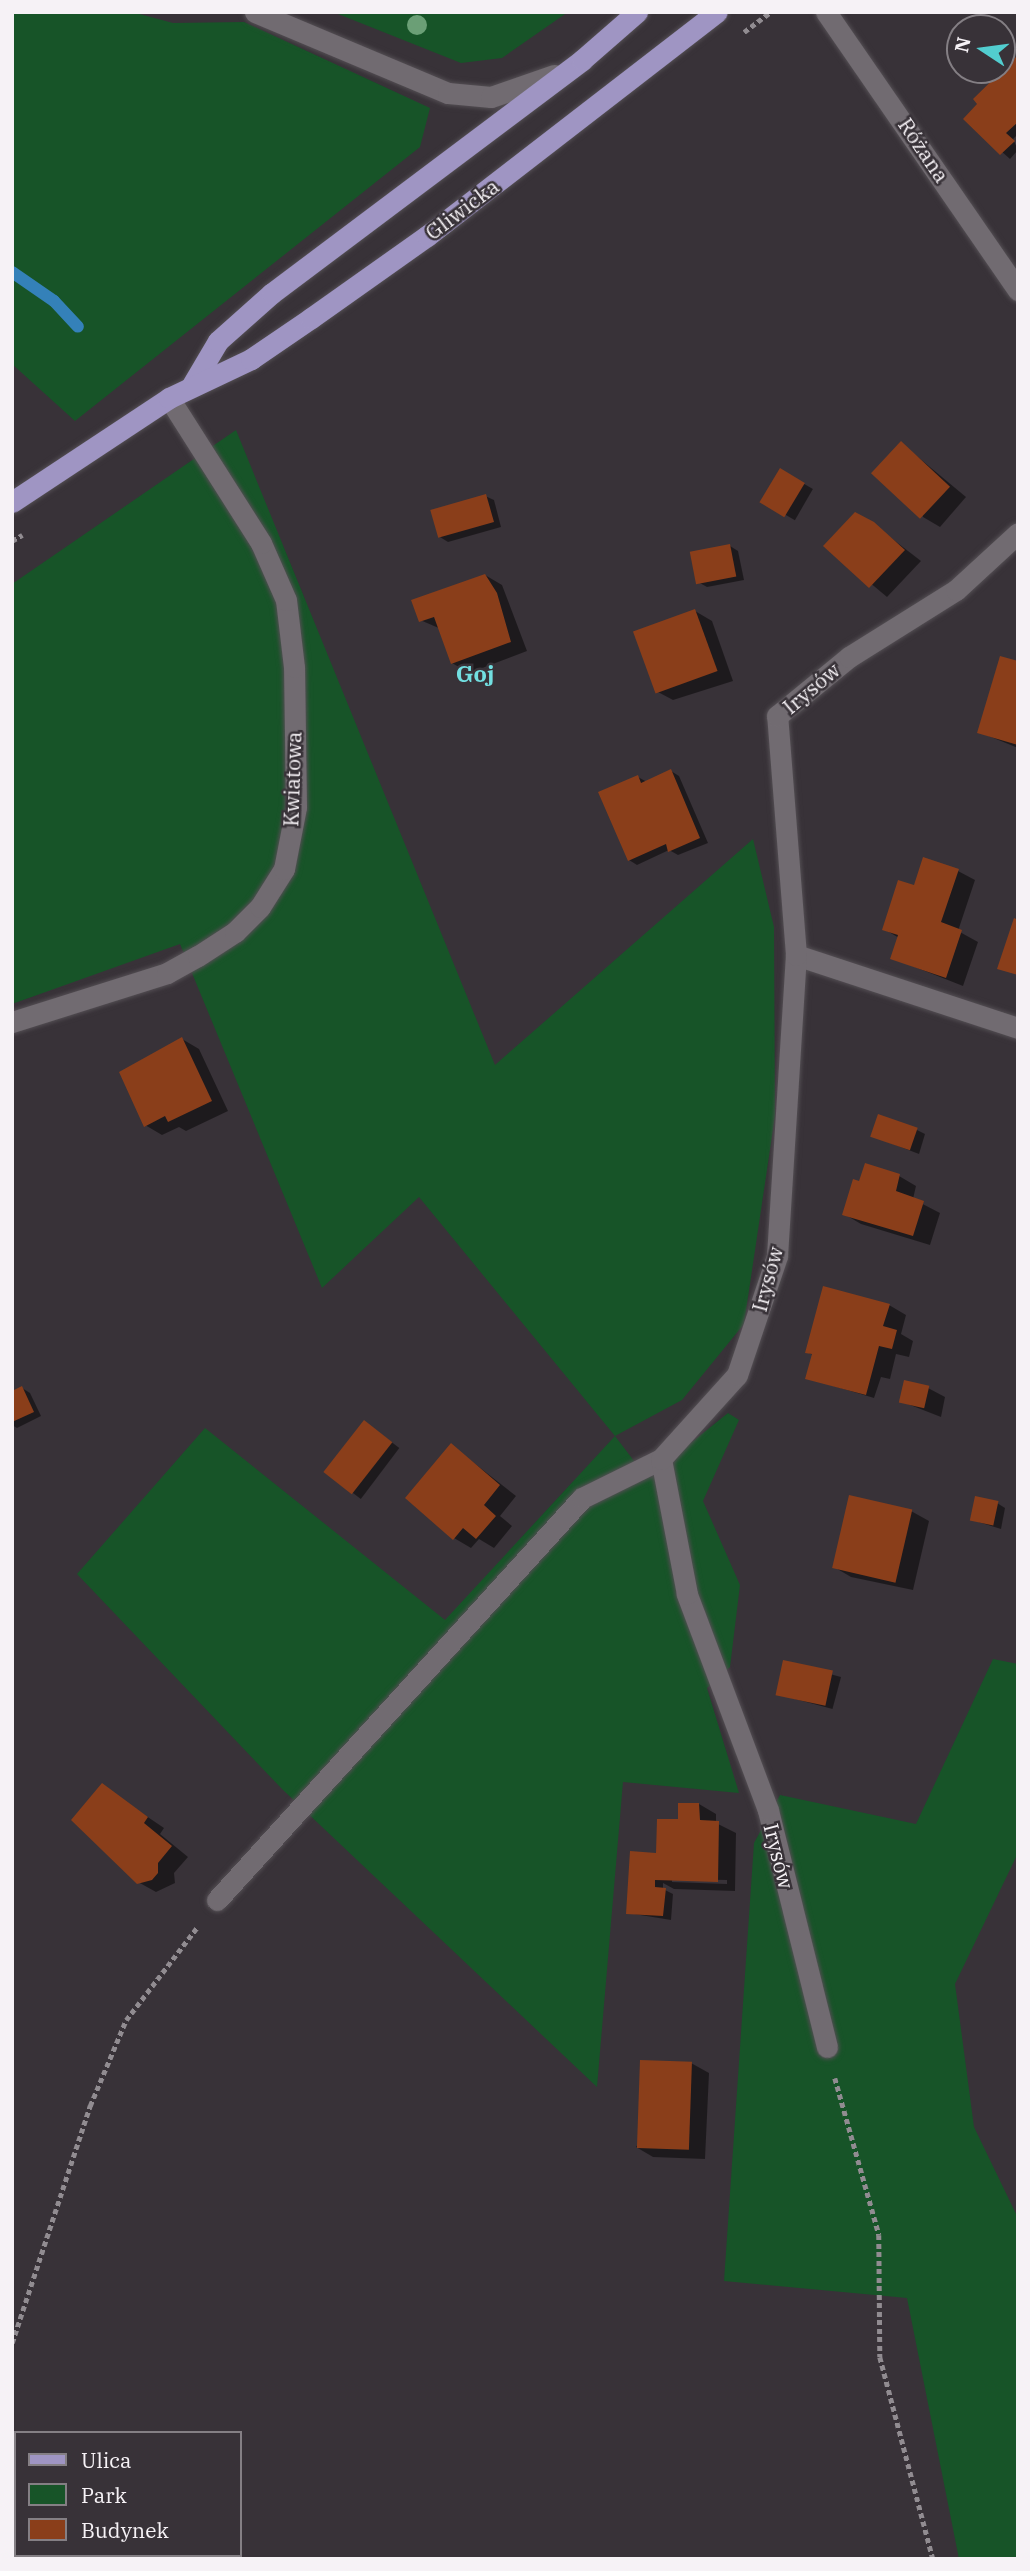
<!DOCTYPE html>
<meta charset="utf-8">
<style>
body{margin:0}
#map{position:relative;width:1030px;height:2571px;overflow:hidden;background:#383238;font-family:"IBM Plex Serif",serif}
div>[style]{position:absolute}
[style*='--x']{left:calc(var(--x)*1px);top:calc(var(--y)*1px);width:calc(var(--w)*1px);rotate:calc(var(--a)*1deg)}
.green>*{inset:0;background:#175428}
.shadow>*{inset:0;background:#0007;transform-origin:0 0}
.stream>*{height:12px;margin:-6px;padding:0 6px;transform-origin:6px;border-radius:6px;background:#3481b9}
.building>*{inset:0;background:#8a3e1a;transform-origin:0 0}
.path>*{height:4.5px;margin-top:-2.25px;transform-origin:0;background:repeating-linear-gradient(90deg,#918c91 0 5px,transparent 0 8.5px)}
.roads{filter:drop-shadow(0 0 2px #534e53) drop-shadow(0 0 2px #534e53)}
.lane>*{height:21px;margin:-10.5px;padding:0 10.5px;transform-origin:10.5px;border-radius:10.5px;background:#716b71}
.street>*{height:21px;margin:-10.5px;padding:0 10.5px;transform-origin:10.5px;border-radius:10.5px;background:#716b71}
.primary>*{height:21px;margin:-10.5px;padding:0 10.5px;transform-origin:10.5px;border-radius:10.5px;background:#9f95c3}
.trees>*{width:20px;height:20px;margin:-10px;border-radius:50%;background:#6b9f76}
span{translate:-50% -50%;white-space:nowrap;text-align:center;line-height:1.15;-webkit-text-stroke:5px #383238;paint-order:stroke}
.street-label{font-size:21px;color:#f6f2f6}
.neighbourhood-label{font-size:23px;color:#72dfe1;font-weight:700}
.frame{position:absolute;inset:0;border:14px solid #f6f2f6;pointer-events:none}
.legend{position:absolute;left:14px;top:2431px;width:228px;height:126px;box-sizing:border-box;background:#383238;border:2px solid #847f84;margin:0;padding:9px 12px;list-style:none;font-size:21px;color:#f6f2f6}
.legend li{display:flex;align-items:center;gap:14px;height:35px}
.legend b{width:35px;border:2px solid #847f84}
.north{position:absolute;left:946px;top:14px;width:70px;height:70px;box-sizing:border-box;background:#383238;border:2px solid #847f84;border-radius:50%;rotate:283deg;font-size:19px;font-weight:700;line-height:28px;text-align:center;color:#f6f2f6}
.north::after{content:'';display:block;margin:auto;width:24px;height:32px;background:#52cdcf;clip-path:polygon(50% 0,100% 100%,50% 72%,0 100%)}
</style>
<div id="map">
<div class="green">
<i style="clip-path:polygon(12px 12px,132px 12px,173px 23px,244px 22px,430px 108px,420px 147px,75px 421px,12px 364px)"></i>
<i style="clip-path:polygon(333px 12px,568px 12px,502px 58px,461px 63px)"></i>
<i style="clip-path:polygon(236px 430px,495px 1065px,753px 839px,774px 927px,775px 1116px,744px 1324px,682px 1400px,615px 1436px,647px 1478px,728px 1413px,739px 1420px,703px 1501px,740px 1585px,730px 1667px,707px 1688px,739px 1793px,623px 1782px,597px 2087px,282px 1789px,77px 1574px,205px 1428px,445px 1620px,615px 1436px,419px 1197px,322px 1288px,180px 944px,12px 1004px,12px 584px)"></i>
<i style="clip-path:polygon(993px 1659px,1018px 1664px,1018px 1853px,955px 1984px,974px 2127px,1018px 2218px,1018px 2559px,959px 2559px,907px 2298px,724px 2281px,754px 1843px,780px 1795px,916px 1824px)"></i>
</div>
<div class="shadow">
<i style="clip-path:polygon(1018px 57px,1018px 134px,1013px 139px,1018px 150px,1010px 159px,965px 119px)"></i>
<i style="clip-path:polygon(901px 443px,966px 497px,940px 527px,923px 517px)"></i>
<i style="left:780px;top:470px;width:38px;height:36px;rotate:30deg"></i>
<i style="clip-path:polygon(485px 496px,494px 500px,501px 527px,448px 542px,440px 537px)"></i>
<i style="clip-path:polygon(873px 524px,921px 561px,887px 597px,826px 546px)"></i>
<i style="clip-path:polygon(730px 546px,738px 551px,744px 580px,707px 587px,698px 582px)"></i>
<i style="clip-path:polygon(485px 575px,502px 585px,527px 651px,469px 673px,452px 663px,441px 629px,420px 620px)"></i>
<i style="clip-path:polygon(695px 611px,712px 621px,733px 681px,673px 700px,656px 691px)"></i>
<i style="clip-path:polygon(1018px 663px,1018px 748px,979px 732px)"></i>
<i style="clip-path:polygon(671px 771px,679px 776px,708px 843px,678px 855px,669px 850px,637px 865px,629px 860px,638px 777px,647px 782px)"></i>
<i style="clip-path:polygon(958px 871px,975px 880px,958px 931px,978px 942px,963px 986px,892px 958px,899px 938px,884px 929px,915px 887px)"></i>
<i style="clip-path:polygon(182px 1039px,199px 1049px,228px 1111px,186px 1131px,179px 1127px,162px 1135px,145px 1125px)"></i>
<i style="clip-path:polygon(917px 1130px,925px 1134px,919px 1154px,872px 1136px)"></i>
<i style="clip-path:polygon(899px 1176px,916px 1186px,913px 1199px,940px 1213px,930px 1245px,861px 1224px,844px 1214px,860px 1183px)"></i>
<i style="clip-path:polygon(889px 1305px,906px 1315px,901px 1334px,913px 1341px,909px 1357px,896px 1354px,890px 1379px,881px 1377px,874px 1398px,807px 1378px,813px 1355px,807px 1352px)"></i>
<i style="clip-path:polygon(22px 1388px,30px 1393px,41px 1416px,17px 1428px,12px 1425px,12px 1393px)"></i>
<i style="clip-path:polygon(928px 1388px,945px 1397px,941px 1417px,900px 1401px)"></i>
<i style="left:365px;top:1422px;width:43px;height:64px;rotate:37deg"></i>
<i style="clip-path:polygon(451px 1445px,516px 1496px,500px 1516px,512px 1526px,494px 1548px,479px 1539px,471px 1548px,454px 1538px)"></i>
<i style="clip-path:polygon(997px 1503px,1005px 1508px,1001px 1529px,972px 1520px)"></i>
<i style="clip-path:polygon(911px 1511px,929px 1521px,913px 1590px,851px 1577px,834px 1567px)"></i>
<i style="left:785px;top:1662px;width:58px;height:33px;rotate:15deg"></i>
<i style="clip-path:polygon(102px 1786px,164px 1828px,160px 1834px,188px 1857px,174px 1873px,175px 1883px,156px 1892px,138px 1882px)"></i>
<i style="clip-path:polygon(evenodd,699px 1804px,716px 1814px,716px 1823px,736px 1833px,735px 1891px,674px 1889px,663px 1883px,663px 1889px,673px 1894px,671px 1920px,628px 1913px,679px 1820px,699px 1804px,672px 1879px,727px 1880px,727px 1884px,672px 1882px,672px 1879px)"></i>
<i style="clip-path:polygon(691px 2063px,709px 2073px,705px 2159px,653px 2157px,636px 2147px)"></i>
</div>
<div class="stream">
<i style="--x:12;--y:272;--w:51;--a:34.6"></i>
<i style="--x:54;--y:301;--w:35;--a:47"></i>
</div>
<div class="building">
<i style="clip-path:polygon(1018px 55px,1018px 122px,1006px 133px,1015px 141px,1000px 155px,963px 119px,977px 104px,973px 99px)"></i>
<i style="left:901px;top:441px;width:67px;height:44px;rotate:43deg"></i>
<i style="left:780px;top:468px;width:29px;height:40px;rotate:31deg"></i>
<i style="left:486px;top:494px;width:29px;height:58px;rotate:74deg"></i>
<i style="clip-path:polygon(855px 512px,874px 522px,905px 550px,869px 588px,823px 546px)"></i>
<i style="left:730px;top:544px;width:33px;height:41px;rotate:79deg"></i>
<i style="clip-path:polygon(485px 574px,497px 593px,511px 642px,451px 664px,434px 617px,419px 622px,411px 600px)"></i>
<i style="left:695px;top:609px;width:66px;height:66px;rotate:70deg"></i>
<i style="clip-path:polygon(1000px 656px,1018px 661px,1018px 745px,977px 733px)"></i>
<i style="clip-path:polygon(671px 769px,700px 838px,668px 852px,666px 844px,628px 861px,598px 792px,638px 775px,641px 783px)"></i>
<i style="clip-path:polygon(923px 857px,959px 869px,941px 922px,962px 930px,946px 978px,890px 959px,898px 935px,882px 930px,898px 880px,914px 885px)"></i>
<i style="clip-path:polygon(1014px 918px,1018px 920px,1018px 975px,997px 969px)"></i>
<i style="clip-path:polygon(182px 1037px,212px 1101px,168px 1122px,165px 1116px,144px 1127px,119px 1072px)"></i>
<i style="left:878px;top:1114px;width:42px;height:24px;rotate:19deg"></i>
<i style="clip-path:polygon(865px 1163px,900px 1174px,896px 1191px,924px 1201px,913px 1236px,842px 1215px,853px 1179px,859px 1181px)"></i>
<i style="clip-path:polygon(823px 1286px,890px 1304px,883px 1326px,897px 1330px,892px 1349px,879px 1346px,866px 1395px,805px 1379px,812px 1354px,805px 1353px)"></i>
<i style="left:904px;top:1380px;width:26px;height:23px;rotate:13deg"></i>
<i style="clip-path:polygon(22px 1386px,34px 1412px,12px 1422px,12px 1391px)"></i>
<i style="left:364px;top:1420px;width:36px;height:66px;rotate:38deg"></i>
<i style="clip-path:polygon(451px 1443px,500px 1485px,484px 1505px,496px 1516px,476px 1539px,463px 1528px,453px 1540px,405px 1498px)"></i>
<i style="left:849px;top:1495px;width:65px;height:75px;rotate:13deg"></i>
<i style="left:975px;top:1496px;width:24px;height:25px;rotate:12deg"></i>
<i style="left:783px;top:1660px;width:51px;height:36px;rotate:12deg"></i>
<i style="clip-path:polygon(102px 1783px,148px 1817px,144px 1823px,172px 1846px,158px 1863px,158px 1873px,152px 1880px,137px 1884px,71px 1820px)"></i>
<i style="clip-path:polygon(678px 1803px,699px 1803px,700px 1820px,719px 1821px,718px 1882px,655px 1880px,655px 1887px,666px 1888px,663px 1916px,626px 1914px,630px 1851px,656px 1853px,657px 1819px,678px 1819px)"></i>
<i style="left:640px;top:2060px;width:52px;height:88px;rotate:2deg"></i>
</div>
<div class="path">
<i style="--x:744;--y:32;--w:34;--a:-37"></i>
<i style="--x:12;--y:541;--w:12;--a:-31"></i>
<i style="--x:835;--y:2078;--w:163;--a:74.3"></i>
<i style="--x:879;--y:2235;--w:122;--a:89.5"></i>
<i style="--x:880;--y:2357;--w:209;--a:75.3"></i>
<i style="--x:12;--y:2343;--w:250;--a:-71.8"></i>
<i style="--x:90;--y:2106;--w:93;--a:-67.3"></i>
<i style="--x:126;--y:2020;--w:118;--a:-52.5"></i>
</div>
<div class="roads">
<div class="lane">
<i style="--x:217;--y:1900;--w:543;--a:-47.76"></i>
<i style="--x:582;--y:1498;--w:88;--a:-26.3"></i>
</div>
<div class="street">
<i style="--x:255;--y:12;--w:209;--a:22.8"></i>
<i style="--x:448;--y:93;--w:43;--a:5.3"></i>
<i style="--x:491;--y:97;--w:67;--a:-19.2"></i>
<i style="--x:826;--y:12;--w:338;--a:55.4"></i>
<i style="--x:796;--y:955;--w:234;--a:18.2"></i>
<i style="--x:12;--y:1022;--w:163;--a:-17.5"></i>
<i style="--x:167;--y:973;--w:35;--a:-29"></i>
<i style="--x:198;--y:956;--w:44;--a:-33"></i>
<i style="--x:235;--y:932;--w:35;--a:-45"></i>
<i style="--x:260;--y:907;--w:45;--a:-57.7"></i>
<i style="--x:284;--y:869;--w:63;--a:-79"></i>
<i style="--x:296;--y:807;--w:140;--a:-90.8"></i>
<i style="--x:294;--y:667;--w:67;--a:-96.8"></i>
<i style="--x:286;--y:600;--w:62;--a:-113.7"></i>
<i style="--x:261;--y:543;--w:172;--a:-122.4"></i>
<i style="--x:827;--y:2047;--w:244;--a:-104"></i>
<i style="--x:768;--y:1810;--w:231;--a:-110.6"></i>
<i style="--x:687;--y:1594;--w:137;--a:-100.9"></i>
<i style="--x:661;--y:1459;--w:113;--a:-47.9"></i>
<i style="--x:737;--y:1375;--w:126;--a:-71.4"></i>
<i style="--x:777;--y:1256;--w:302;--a:-86.4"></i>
<i style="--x:796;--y:955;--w:240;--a:-94.5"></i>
<i style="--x:777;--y:716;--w:93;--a:-39.3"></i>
<i style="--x:849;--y:657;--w:126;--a:-32.1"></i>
<i style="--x:956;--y:590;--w:84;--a:-42.6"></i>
</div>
<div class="primary">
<i style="--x:192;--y:385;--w:51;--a:-59.4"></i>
<i style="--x:218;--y:341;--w:72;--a:-41.6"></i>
<i style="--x:272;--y:293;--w:388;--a:-36.9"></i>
<i style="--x:582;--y:60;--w:73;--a:-41.1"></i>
<i style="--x:12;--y:502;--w:188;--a:-33.5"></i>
<i style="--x:169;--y:398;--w:91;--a:-25.4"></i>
<i style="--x:251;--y:359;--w:73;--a:-34.3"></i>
<i style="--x:311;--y:318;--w:142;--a:-35.3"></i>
<i style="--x:427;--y:236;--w:366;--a:-37.7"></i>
</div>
</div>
<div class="trees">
<i style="left:417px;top:25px"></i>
</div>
<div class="street-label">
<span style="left:924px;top:150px;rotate:56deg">Różana</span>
<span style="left:462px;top:209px;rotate:-37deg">Gliwicka</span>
<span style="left:811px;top:688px;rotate:-40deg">Irysów</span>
<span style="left:292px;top:779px;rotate:-88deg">Kwiatowa</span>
<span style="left:767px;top:1279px;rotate:-75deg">Irysów</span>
<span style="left:779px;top:1856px;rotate:76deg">Irysów</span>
</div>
<div class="neighbourhood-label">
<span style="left:475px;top:673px">Goj</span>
</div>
<div class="frame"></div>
<ul class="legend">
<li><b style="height:9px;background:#9f95c3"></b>Ulica</li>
<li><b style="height:19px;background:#175428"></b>Park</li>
<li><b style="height:19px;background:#8a3e1a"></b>Budynek</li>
</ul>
<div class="north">N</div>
</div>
